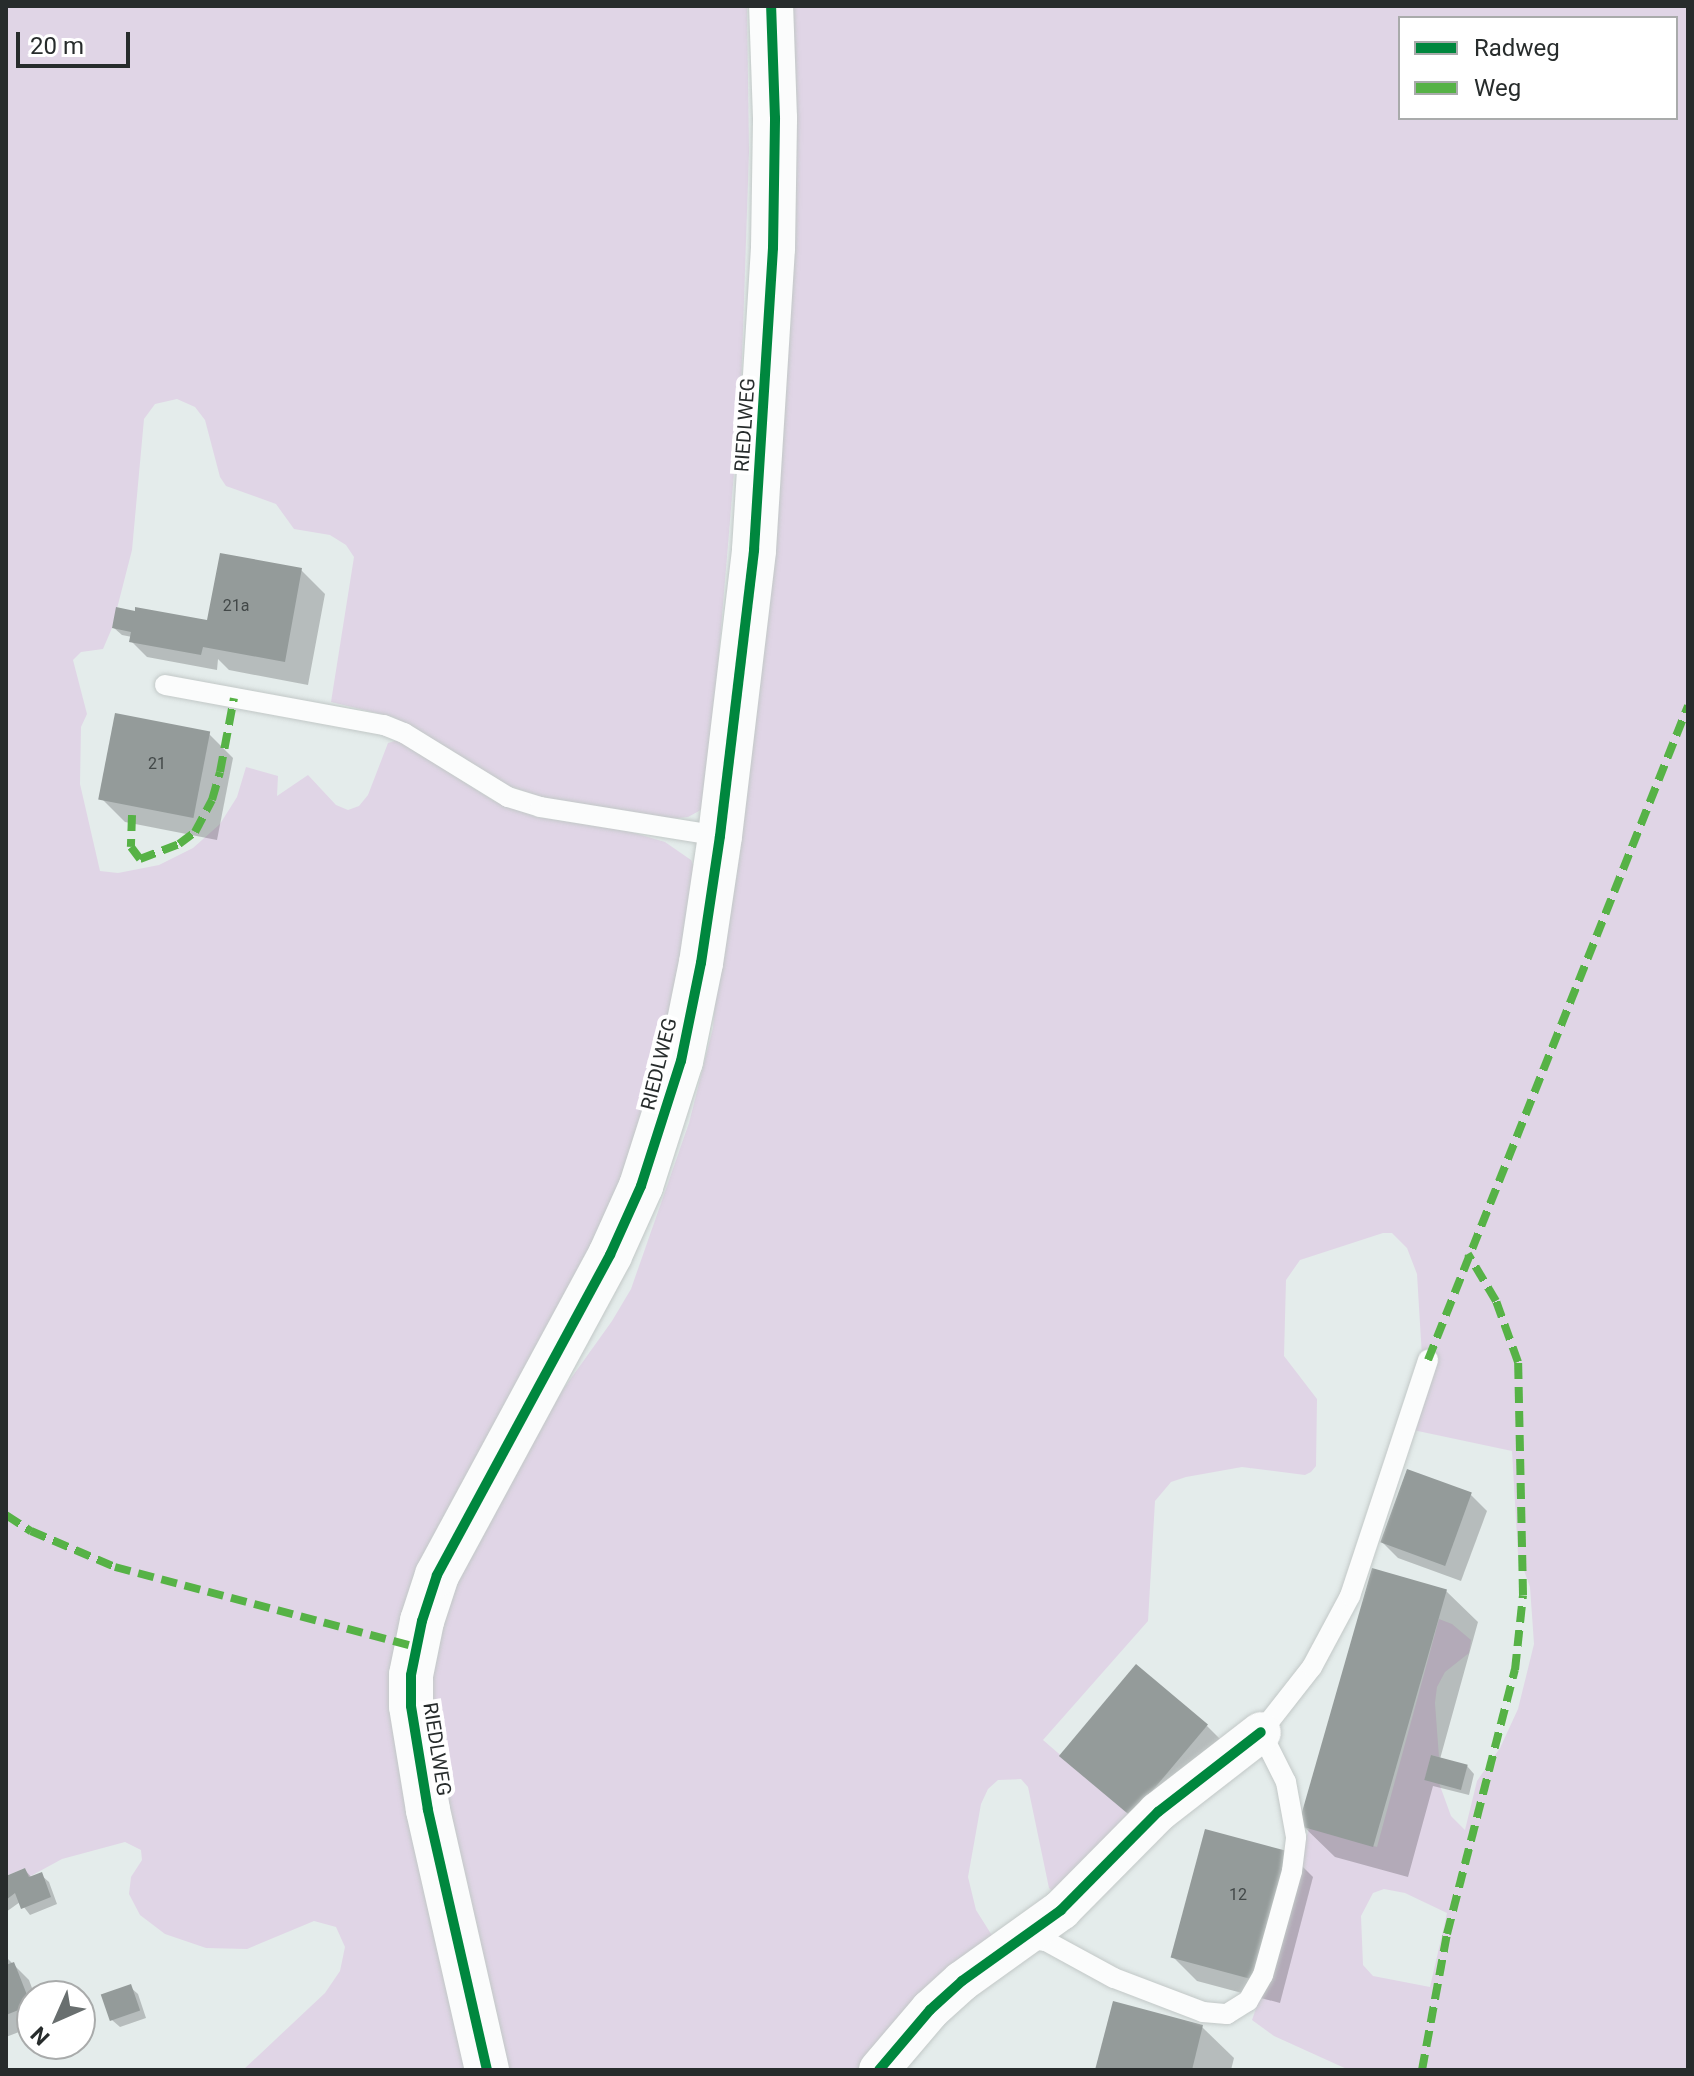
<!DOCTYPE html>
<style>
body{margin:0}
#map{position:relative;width:1694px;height:2076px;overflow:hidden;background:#e4eceb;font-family:Roboto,sans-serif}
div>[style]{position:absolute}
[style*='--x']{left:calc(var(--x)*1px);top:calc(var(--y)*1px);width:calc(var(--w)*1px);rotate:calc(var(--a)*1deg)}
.green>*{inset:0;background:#e0d5e6}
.shadow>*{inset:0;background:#0003}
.building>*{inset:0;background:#949b9a;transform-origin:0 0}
.roads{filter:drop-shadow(0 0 2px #c2c8c7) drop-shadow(0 0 2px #c2c8c7)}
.service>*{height:20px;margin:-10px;padding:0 10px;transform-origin:10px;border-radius:10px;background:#fbfcfc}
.minor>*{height:40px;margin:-20px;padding:0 20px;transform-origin:20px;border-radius:20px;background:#fbfcfc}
.tertiary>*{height:44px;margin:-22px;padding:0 22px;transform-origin:22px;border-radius:22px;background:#fbfcfc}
.quiet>*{height:8px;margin-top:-4px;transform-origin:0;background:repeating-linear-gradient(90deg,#56b246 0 16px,transparent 0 24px)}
.cycleway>*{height:10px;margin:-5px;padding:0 5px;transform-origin:5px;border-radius:5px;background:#00873e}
span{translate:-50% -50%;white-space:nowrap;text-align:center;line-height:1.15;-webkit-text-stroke:8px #fff;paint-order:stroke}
.number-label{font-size:16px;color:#424848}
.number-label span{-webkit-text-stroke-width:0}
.street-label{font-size:20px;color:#272c2c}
.frame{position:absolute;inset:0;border:8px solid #272c2c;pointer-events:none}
.legend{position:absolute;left:1398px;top:16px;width:280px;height:104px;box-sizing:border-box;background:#fff;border:2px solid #a9abab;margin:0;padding:10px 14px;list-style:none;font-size:24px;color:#272c2c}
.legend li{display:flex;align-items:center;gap:16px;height:40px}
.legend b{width:40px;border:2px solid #a9abab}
.north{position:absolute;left:16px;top:1980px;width:80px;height:80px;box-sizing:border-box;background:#fff;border:2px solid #a9abab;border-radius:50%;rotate:225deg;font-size:22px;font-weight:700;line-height:32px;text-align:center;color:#272c2c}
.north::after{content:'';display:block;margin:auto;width:28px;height:36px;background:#696f6f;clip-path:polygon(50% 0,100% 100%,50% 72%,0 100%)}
.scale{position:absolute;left:16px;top:32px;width:114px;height:36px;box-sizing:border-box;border:4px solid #272c2c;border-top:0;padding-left:10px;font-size:24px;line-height:28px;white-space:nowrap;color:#272c2c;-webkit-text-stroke:6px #fff;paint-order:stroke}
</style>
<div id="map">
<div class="green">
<i style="clip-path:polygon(6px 6px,747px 6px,749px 152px,741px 389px,715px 700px,703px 807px,699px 811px,688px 817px,670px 819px,544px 798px,506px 785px,393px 717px,331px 702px,354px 557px,346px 545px,330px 535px,294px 529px,276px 504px,226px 486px,220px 477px,205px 420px,195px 407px,177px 399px,155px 404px,144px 419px,132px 550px,112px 628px,103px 649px,81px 652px,73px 660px,87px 714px,81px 727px,80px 784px,100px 871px,118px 873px,159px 865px,193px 848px,220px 824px,237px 797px,246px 767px,278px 776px,277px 796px,308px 775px,336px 805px,348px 810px,359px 806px,368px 795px,388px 743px,398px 740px,494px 801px,536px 817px,624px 830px,665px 842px,691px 860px,699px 877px,639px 1162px,418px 1603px,473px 2070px,243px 2070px,325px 1993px,340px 1971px,345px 1947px,336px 1927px,314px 1921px,247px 1949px,206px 1948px,165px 1934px,140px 1915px,129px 1894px,131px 1877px,142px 1860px,141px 1850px,125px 1842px,62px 1859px,29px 1877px,25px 1868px,6px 1876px)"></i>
<i style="clip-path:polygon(evenodd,787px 6px,1688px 6px,1688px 2070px,1349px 2070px,1274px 2036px,1252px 2020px,1273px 1959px,1309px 1828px,1377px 1847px,1439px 1619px,1452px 1624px,1471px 1640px,1469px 1653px,1445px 1672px,1437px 1687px,1435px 1703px,1439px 1757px,1431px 1755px,1425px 1779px,1439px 1783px,1451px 1816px,1465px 1830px,1477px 1781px,1500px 1748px,1518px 1709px,1534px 1644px,1530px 1587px,1518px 1554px,1512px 1451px,1413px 1430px,1422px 1357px,1417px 1274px,1407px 1248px,1392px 1233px,1383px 1233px,1300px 1260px,1286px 1280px,1284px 1356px,1317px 1399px,1316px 1466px,1311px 1472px,1305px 1475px,1242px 1467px,1186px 1477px,1171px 1482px,1155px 1501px,1148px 1621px,1043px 1740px,1131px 1816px,1055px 1893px,1049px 1888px,1028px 1787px,1021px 1779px,998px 1780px,988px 1789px,981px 1804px,968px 1877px,976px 1910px,998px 1945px,865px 2070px,498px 2070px,424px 1746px,425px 1630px,544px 1416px,612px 1321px,631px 1289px,689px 1123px,713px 1028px,787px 6px,1400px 18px,1676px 18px,1676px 118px,1400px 118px,1400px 18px,787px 6px,1384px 1889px,1405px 1893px,1447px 1913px,1430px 1987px,1373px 1976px,1363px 1965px,1361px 1916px,1373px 1893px,1384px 1889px)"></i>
</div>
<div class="shadow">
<i style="clip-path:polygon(301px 570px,325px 594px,308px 685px,229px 670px,218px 659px,217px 670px,147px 657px,131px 641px,132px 637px,122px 635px,114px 628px,206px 622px)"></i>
<i style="clip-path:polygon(209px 734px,233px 758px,217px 840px,125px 822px,101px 798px)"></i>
<i style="clip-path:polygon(1471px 1495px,1487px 1511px,1461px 1581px,1398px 1558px,1382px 1542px)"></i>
<i style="clip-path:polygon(1446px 1591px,1478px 1622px,1440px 1759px,1467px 1766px,1474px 1774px,1469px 1795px,1433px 1786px,1408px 1877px,1335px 1857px,1303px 1826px)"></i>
<i style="clip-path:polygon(1207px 1726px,1230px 1749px,1156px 1838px,1062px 1755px)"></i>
<i style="clip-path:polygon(1289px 1853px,1313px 1877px,1280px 2003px,1197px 1981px,1173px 1957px)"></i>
<i style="clip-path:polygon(25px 1870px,32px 1878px,41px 1875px,49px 1882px,57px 1904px,30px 1915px,20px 1902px,6px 1912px,6px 1879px)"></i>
<i style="clip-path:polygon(6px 1957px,29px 1980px,35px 1996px,32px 1996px,32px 2027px,6px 2037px)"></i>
<i style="clip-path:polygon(130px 1987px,138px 1994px,146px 2018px,120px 2027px,112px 2020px)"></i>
<i style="clip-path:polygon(1202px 2027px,1234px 2058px,1231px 2070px,1097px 2070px)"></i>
</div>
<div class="building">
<i style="clip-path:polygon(220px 553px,302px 568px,285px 662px,203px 647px,201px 655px,129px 642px,131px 632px,112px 628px,116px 607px,135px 611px,135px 607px,207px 620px)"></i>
<i style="left:115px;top:713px;width:97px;height:88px;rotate:11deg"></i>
<i style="left:1407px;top:1469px;width:69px;height:78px;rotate:20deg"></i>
<i style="left:1372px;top:1568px;width:78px;height:268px;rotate:16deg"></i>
<i style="left:1136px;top:1664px;width:94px;height:120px;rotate:40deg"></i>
<i style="left:1431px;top:1755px;width:38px;height:26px;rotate:15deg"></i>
<i style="left:1205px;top:1829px;width:88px;height:133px;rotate:15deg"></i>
<i style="clip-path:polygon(25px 1868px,29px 1877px,42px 1872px,51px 1897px,21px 1909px,15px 1893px,6px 1900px,6px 1876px)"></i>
<i style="clip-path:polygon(14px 1962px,31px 2005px,6px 2015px,6px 1965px)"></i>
<i style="left:131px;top:1984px;width:28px;height:32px;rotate:71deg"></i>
<i style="clip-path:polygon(1113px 2001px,1203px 2025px,1192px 2070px,1095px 2070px)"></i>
</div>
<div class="roads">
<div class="service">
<i style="--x:165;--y:685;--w:223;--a:10.4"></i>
<i style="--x:384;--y:725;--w:22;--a:22"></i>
<i style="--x:404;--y:733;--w:122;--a:31.6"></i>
<i style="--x:508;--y:797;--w:34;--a:17"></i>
<i style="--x:540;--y:807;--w:182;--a:9.2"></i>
<i style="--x:1026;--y:1938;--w:20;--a:9"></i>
<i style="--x:1046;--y:1941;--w:77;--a:28.6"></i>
<i style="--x:1114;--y:1978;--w:95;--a:20.9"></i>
<i style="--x:1203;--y:2012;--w:24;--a:5"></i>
<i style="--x:1227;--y:2014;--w:25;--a:-32"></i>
<i style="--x:1248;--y:2001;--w:30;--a:-60"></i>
<i style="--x:1263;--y:1975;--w:108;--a:-74.4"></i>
<i style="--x:1292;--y:1871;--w:34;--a:-83"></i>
<i style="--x:1296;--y:1837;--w:56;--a:-100.3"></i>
<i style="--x:1286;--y:1782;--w:56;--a:-116.6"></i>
<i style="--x:1261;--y:1732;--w:83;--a:-51.9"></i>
<i style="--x:1312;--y:1667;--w:81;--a:-61.8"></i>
<i style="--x:1350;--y:1596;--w:249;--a:-71.7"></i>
</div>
<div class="minor">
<i style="--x:879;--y:2070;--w:79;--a:-49.6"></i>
<i style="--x:930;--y:2010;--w:43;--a:-42.2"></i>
<i style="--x:962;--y:1981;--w:122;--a:-35.6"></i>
<i style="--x:1061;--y:1910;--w:138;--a:-45.3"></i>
<i style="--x:1158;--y:1812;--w:130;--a:-37.8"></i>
</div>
<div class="tertiary">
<i style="--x:487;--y:2070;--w:267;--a:-102.8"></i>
<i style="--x:428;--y:1810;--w:105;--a:-99.3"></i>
<i style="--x:411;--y:1706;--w:31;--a:-90"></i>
<i style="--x:411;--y:1675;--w:55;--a:-78.5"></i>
<i style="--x:422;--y:1621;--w:48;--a:-71.9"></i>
<i style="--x:437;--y:1575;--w:364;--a:-61.6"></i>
<i style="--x:610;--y:1255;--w:76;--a:-65.8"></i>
<i style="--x:641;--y:1186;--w:131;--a:-72.3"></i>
<i style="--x:681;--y:1061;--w:100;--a:-78.5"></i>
<i style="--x:701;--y:963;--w:128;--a:-81.5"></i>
<i style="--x:720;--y:836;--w:288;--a:-83.2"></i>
<i style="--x:754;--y:550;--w:303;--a:-86.4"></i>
<i style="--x:773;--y:248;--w:130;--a:-89.1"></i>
<i style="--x:775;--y:118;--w:112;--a:-92"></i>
</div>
</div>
<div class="quiet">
<i style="--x:132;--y:815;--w:32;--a:92"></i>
<i style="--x:131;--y:847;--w:15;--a:53"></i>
<i style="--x:140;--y:859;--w:42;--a:-21"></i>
<i style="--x:179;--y:844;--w:20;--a:-37"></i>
<i style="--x:195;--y:832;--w:36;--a:-62"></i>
<i style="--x:212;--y:800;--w:29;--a:-74"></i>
<i style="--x:220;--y:772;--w:75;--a:-79.3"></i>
<i style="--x:1428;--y:1360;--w:704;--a:-68.32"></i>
<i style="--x:6;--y:1515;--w:30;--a:33"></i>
<i style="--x:31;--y:1531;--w:91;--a:23.2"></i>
<i style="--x:115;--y:1567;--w:311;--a:14.9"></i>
<i style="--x:1422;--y:2070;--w:138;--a:-79.6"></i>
<i style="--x:1447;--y:1934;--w:273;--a:-75.6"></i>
<i style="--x:1515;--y:1670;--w:75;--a:-83.9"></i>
<i style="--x:1523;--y:1595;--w:233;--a:-91.2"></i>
<i style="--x:1518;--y:1362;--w:65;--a:-109.8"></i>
<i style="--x:1496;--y:1301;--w:55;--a:-120.8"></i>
</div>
<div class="cycleway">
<i style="--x:487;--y:2070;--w:267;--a:-102.8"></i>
<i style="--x:428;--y:1810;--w:105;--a:-99.3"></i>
<i style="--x:411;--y:1706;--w:31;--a:-90"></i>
<i style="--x:411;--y:1675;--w:55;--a:-78.5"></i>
<i style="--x:422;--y:1621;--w:48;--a:-71.9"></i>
<i style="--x:437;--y:1575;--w:364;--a:-61.6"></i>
<i style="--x:610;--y:1255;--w:76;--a:-65.8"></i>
<i style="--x:641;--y:1186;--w:131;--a:-72.3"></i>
<i style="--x:681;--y:1061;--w:100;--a:-78.5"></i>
<i style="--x:701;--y:963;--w:128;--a:-81.5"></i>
<i style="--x:720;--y:836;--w:288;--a:-83.2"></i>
<i style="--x:754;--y:550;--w:303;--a:-86.4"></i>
<i style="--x:773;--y:248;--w:130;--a:-89.1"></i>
<i style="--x:775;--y:118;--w:112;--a:-92"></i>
<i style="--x:879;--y:2070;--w:79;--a:-49.6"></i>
<i style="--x:930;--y:2010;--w:43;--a:-42.2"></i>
<i style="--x:962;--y:1981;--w:122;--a:-35.6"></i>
<i style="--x:1061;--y:1910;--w:138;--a:-45.3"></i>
<i style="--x:1158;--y:1812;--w:130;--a:-37.8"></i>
</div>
<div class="number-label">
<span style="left:236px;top:606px">21a</span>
<span style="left:157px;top:764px">21</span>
<span style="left:1238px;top:1895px">12</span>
</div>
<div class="street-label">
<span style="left:745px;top:425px;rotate:-86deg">RIEDLWEG</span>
<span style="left:659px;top:1064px;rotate:-76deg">RIEDLWEG</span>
<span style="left:437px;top:1749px;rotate:81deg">RIEDLWEG</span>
</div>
<div class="frame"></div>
<ul class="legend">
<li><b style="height:10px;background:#00873e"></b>Radweg</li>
<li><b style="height:10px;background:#56b246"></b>Weg</li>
</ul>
<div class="north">N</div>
<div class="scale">20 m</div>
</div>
